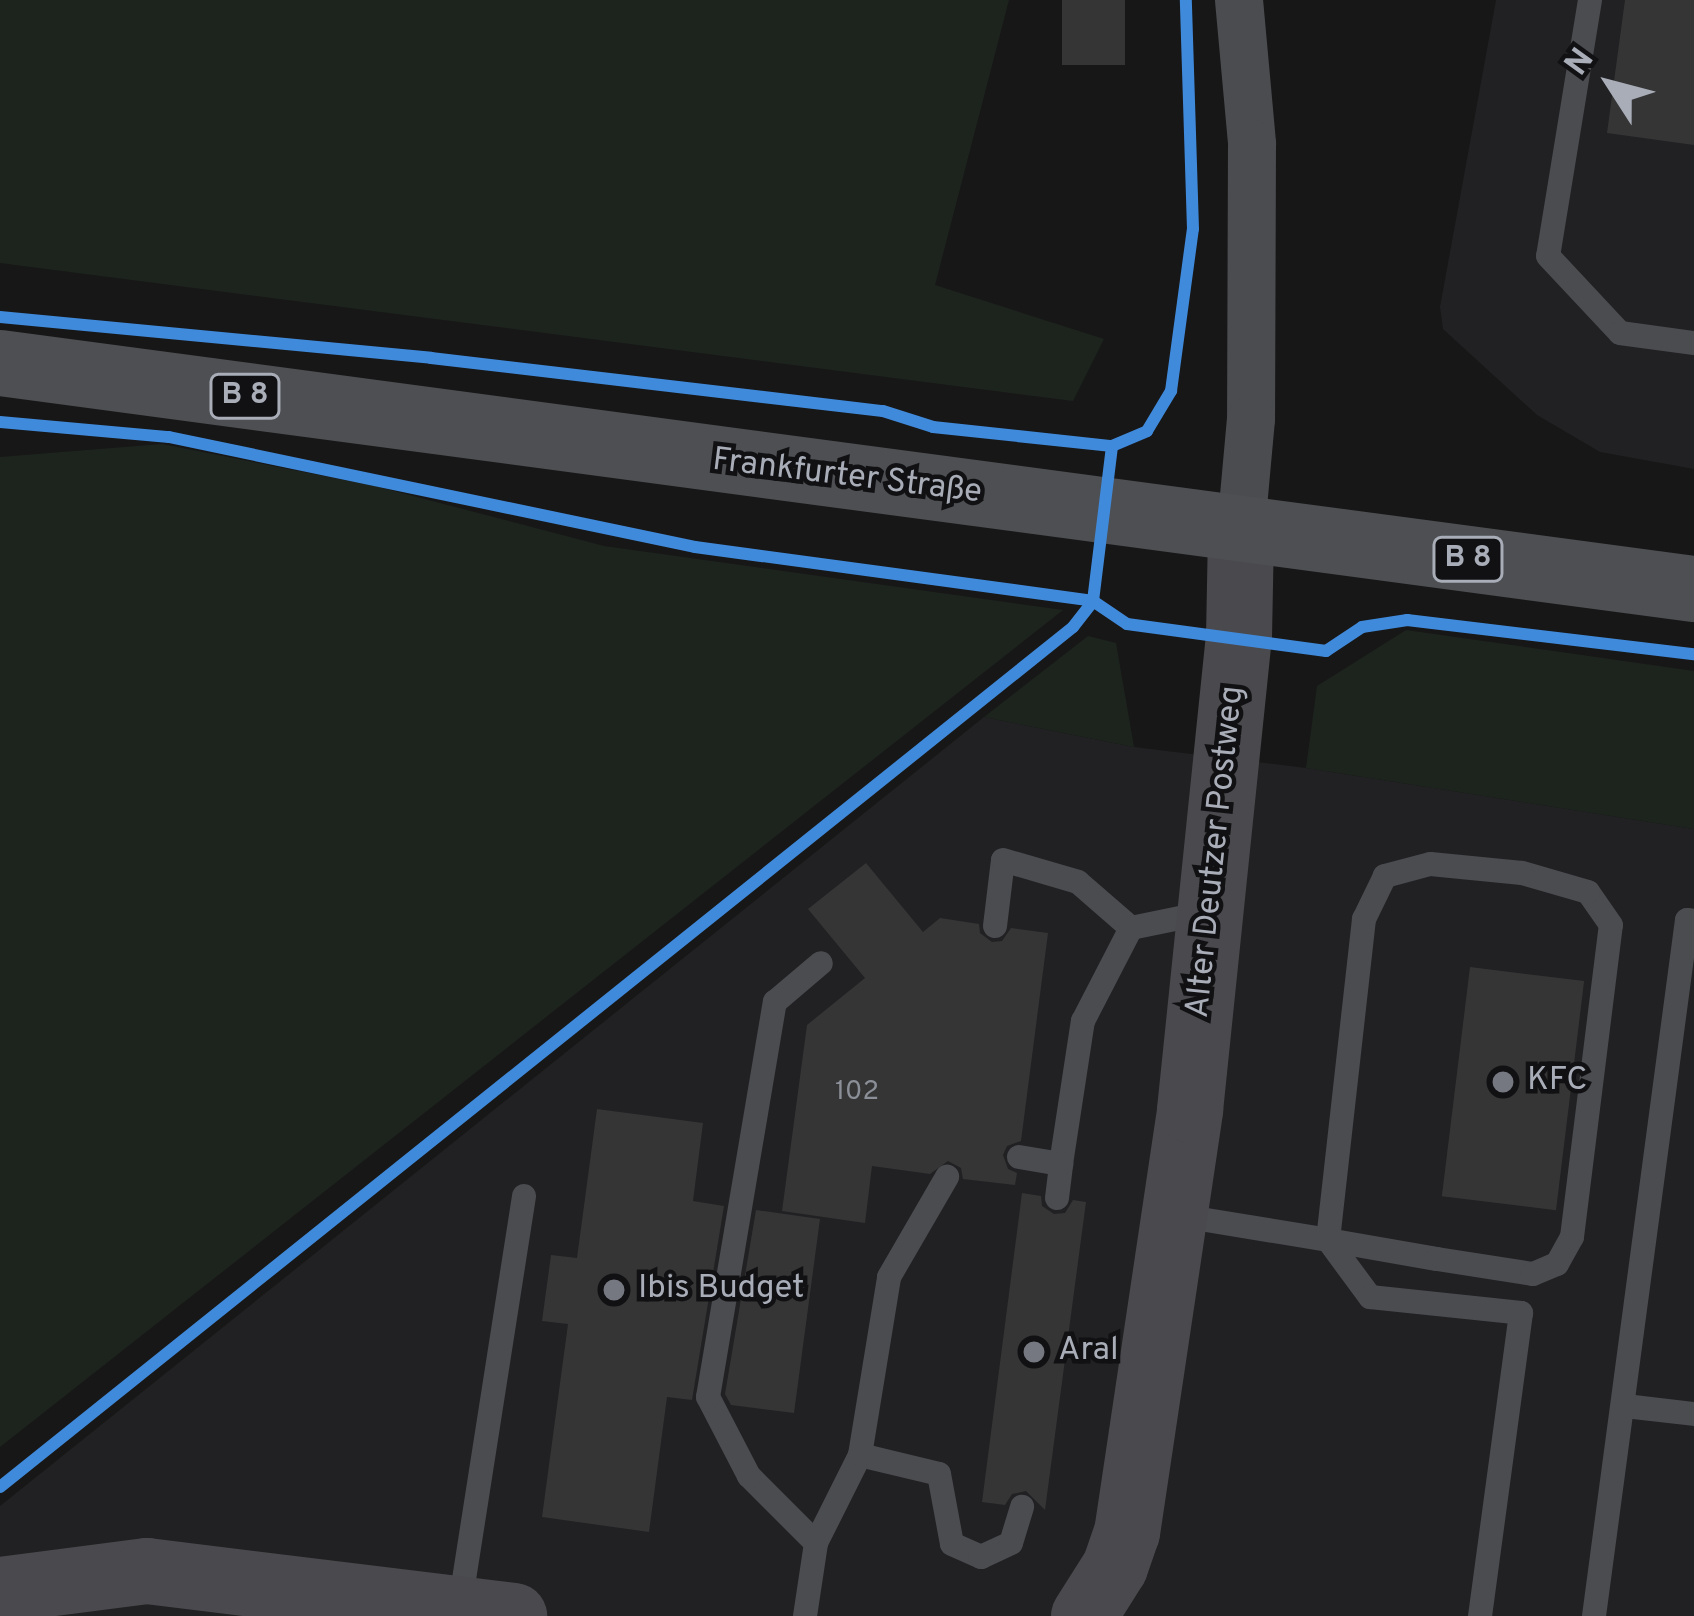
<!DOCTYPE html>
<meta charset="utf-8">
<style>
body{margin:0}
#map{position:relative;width:1694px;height:1616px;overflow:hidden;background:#171717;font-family:Overpass,sans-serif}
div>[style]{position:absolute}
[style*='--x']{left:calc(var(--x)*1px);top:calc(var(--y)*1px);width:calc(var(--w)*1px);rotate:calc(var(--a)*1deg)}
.built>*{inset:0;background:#212123}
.green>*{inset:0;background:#1d241e}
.building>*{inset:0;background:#353536;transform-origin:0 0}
.lane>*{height:24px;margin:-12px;padding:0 12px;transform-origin:12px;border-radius:12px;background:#4b4c50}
.street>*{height:48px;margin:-24px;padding:0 24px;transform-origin:24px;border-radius:24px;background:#4b4c50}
.secondary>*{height:66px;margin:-33px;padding:0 33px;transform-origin:33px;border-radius:33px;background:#4a4a4e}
.primary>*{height:66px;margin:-33px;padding:0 33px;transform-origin:33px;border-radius:33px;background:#4d4f52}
.cycleway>*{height:12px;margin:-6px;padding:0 6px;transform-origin:6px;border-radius:6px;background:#408adc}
.dots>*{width:33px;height:33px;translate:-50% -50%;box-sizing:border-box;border:6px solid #111113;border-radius:50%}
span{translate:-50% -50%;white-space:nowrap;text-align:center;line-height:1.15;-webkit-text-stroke:9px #111113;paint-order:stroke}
.number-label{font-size:27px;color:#8b8f98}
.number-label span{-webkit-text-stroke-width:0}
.shield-label span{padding:3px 9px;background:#111113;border:3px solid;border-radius:9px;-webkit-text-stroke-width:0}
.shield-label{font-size:30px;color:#a8adb8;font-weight:700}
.street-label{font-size:33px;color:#a8adb8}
.poi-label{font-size:33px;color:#a8adb8}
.left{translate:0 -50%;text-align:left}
.north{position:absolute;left:1550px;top:24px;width:120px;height:120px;-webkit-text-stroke:9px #111113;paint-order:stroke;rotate:306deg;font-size:33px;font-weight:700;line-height:48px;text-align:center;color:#a8adb8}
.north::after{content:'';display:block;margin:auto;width:42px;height:54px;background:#a8adb8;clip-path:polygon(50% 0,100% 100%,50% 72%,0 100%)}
</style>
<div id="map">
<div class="built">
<i style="clip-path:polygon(1496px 0,1694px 0,1694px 469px,1600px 452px,1537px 415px,1443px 329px,1440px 307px)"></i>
<i style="clip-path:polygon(984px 717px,1134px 747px,1306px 768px,1694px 829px,1694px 1616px,0 1616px,0 1506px)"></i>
</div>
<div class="green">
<i style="clip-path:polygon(0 0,1009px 0,935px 285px,1104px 339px,1073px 401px,0 263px)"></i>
<i style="clip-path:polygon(162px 444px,375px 486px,604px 546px,1063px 610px,0 1447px,0 457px)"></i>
<i style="clip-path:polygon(1406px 630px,1694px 671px,1694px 829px,1306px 768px,1317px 686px)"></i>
<i style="clip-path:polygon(1088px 636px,1116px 643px,1134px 747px,984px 717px)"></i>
</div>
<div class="building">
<i style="left:1062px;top:0;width:63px;height:65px"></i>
<i style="clip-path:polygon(1625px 0,1694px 0,1694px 145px,1607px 133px)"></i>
<i style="clip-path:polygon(866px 863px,923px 932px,940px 918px,979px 924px,980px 933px,992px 942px,1002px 941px,1011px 928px,1048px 933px,1021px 1141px,1007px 1146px,1003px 1155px,1008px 1169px,1017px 1173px,1015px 1185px,963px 1179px,961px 1168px,948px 1161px,930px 1174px,872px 1166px,865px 1223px,782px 1211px,807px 1025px,865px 978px,808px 909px)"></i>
<i style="left:1470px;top:967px;width:115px;height:231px;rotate:7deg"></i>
<i style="clip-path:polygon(597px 1109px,703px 1123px,693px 1201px,724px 1206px,692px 1400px,667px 1397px,649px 1532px,542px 1517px,568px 1324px,542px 1321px,551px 1255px,577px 1258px)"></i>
<i style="clip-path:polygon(1022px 1193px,1041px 1196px,1042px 1206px,1054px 1214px,1065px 1213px,1073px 1200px,1086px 1202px,1045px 1510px,1026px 1491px,1012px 1494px,1005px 1505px,982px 1502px)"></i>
<i style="clip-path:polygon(756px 1210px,820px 1219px,794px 1413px,731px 1405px,725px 1394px)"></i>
</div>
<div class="lane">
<i style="--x:1590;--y:0;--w:259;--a:99.3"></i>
<i style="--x:1548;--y:256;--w:105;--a:46.9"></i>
<i style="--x:1620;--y:333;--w:75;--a:7.7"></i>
<i style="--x:995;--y:926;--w:66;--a:-83.1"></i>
<i style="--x:1003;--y:860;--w:78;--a:16.3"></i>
<i style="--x:1078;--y:882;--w:70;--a:41"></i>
<i style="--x:1019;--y:1157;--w:43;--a:9.5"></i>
<i style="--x:1061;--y:1164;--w:145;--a:-81.3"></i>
<i style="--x:1083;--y:1021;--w:105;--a:-62.7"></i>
<i style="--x:1131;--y:928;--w:76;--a:-11.5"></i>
<i style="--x:1057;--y:1198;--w:34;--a:-83"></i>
<i style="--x:1176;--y:1215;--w:154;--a:9.3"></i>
<i style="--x:1328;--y:1240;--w:111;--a:9.9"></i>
<i style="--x:1437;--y:1259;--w:97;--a:8.9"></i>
<i style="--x:1533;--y:1274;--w:26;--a:-23"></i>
<i style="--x:1557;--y:1264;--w:31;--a:-61"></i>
<i style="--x:1572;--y:1237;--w:314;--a:-82.9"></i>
<i style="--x:1611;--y:925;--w:40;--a:-124.9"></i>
<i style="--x:1588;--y:892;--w:69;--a:-163.9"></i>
<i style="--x:1522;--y:873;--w:92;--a:-174.4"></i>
<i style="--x:1430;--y:864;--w:47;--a:165.1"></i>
<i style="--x:1385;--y:876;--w:48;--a:116"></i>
<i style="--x:1364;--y:919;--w:323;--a:96.4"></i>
<i style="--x:1328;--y:1240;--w:71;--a:53.6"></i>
<i style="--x:1370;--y:1297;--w:152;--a:6"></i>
<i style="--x:1521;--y:1313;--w:306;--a:97.7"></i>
<i style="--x:1625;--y:1406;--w:69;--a:6.6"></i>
<i style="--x:860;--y:1455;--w:81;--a:13.5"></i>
<i style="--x:939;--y:1474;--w:71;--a:79.5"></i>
<i style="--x:952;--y:1544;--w:32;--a:24"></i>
<i style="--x:981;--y:1557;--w:33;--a:-25"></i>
<i style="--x:1011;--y:1543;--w:38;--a:-73"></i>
<i style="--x:816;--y:1543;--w:95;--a:-135"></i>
<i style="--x:749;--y:1476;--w:89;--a:-117.4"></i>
<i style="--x:708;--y:1397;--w:401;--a:-80.4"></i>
<i style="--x:775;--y:1002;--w:60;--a:-40.3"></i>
<i style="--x:460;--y:1605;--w:414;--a:-81.1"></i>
<i style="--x:805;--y:1616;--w:74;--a:-81.4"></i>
<i style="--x:816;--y:1543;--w:98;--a:-63.4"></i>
<i style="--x:860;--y:1455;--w:180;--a:-80.7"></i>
<i style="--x:889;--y:1277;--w:116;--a:-59.9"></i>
<i style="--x:1594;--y:1616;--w:702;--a:-82.39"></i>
<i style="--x:1687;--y:920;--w:7;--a:8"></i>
</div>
<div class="street">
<i style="--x:1239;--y:0;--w:145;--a:84.8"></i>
<i style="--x:1252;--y:144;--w:275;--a:90.2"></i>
<i style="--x:1251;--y:419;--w:110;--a:95.2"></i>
</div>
<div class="secondary">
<i style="--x:0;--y:1590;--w:148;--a:-7.4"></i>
<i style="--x:147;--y:1571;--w:370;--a:7"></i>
<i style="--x:1084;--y:1616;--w:58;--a:-57.7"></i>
<i style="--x:1115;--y:1567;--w:36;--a:-71"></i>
<i style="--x:1127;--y:1533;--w:428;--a:-81.5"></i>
<i style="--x:1190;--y:1110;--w:476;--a:-84.1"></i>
<i style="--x:1239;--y:637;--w:108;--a:-88.9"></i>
</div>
<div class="primary">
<i style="--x:0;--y:363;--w:1709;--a:7.6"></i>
</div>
<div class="cycleway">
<i style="--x:0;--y:317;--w:433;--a:5.4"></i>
<i style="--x:431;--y:358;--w:455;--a:6.7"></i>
<i style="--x:883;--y:411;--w:52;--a:17.7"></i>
<i style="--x:933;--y:427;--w:180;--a:6.1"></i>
<i style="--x:0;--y:422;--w:170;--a:5.1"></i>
<i style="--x:169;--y:437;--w:537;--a:11.81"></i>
<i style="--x:695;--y:547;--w:402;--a:7.7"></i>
<i style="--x:1093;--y:601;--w:41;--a:34.1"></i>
<i style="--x:1127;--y:624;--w:201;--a:7.7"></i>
<i style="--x:1326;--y:651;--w:43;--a:-33.7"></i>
<i style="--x:1362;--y:627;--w:46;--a:-8.8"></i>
<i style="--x:1407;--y:620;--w:289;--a:6.8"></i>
<i style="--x:0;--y:1487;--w:1375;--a:-38.71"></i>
<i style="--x:1073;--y:627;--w:33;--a:-52"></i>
<i style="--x:1093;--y:601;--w:156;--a:-83"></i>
<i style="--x:1112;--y:446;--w:38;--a:-23"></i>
<i style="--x:1147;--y:431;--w:47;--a:-59"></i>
<i style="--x:1171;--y:391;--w:163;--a:-82.3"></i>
<i style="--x:1193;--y:229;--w:229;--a:-91.8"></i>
</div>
<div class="dots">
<i style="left:1503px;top:1082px;background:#757880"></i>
<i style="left:614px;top:1290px;background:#757880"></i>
<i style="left:1034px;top:1352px;background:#757880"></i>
</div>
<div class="number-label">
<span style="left:857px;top:1093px">102</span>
</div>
<div class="shield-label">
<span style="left:245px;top:396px">B 8</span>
<span style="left:1468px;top:559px">B 8</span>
</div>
<div class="street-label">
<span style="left:847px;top:478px;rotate:7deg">Frankfurter Straße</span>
<span style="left:1217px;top:852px;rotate:-84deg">Alter Deutzer Postweg</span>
</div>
<div class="poi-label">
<span class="left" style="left:1527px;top:1082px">KFC</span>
<span class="left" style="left:638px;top:1290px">Ibis Budget</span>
<span class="left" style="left:1058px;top:1352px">Aral</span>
</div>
<div class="north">N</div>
</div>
